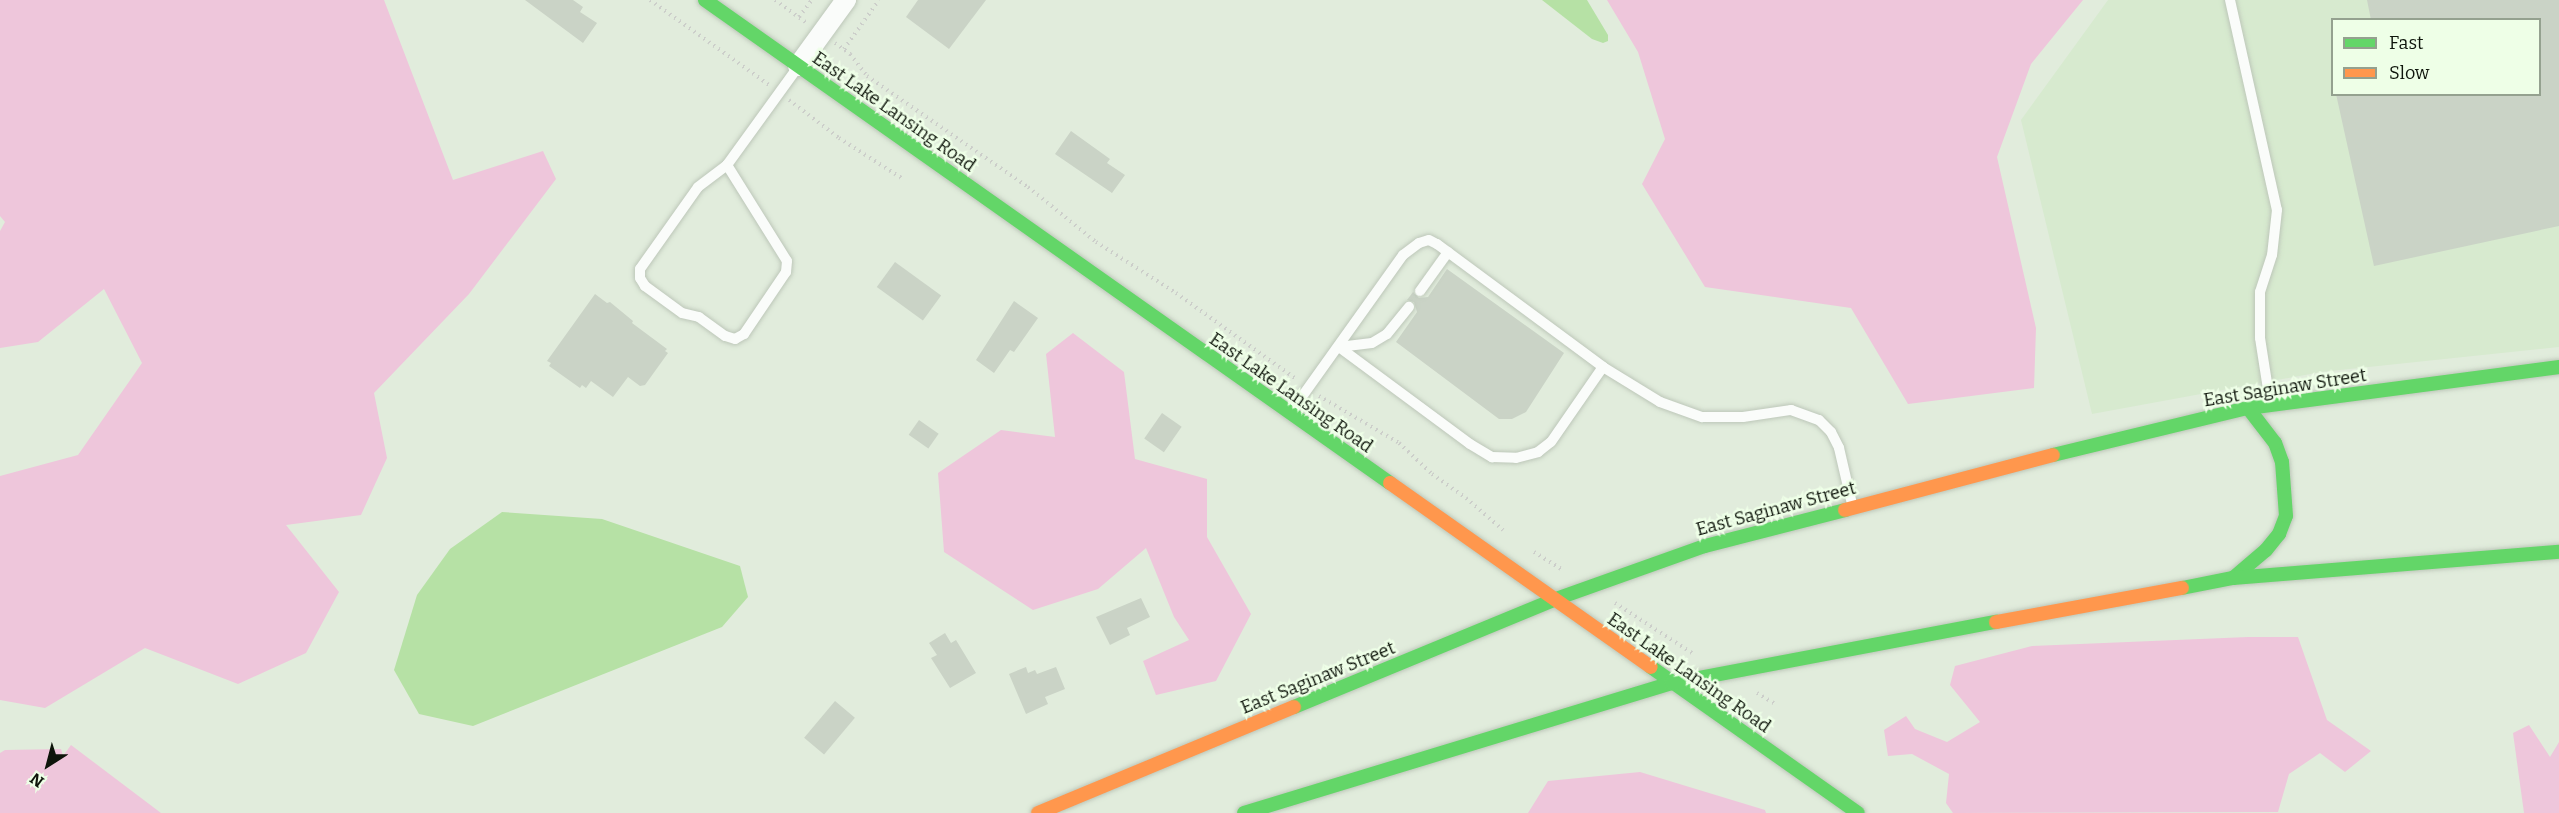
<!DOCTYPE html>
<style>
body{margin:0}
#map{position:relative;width:2559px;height:813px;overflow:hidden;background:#e1ecdc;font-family:Bitter,serif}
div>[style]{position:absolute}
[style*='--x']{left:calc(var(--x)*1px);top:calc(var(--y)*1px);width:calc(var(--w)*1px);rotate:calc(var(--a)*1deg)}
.built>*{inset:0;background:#d7eacf}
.green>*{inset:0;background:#eec6db}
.water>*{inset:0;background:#b6e1a5}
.building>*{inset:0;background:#cad3c6;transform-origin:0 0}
.path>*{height:4px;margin-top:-2px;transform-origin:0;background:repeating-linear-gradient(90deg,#ccceca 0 1.5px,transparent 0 6px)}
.roads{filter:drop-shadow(0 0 2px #bdc7b9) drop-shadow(0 0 2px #bdc7b9)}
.lane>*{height:10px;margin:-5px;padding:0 5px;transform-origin:5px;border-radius:5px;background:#fafcfa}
.street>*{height:20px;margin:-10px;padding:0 10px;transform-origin:10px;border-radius:10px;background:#fafcfa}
.fast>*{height:14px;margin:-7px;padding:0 7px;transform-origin:7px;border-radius:7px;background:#63d668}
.slow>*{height:14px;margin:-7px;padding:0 7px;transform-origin:7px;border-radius:7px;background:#ff974d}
span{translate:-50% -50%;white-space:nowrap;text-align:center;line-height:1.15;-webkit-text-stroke:5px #eeffe7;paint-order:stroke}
.street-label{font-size:18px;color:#0e150b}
.legend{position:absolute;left:2331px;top:18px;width:210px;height:78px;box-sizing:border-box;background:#eeffe7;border:2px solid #94a18f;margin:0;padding:8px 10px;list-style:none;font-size:18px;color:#0e150b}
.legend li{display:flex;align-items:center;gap:12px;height:30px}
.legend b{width:30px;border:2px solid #94a18f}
.north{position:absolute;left:18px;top:735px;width:60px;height:60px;-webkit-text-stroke:4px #eeffe7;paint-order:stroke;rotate:216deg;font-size:16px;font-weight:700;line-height:24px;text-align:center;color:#0e150b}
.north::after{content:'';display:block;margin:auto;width:21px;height:27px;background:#0e150b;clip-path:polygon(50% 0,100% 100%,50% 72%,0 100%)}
</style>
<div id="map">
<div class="built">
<i style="clip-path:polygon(evenodd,2108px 0,2559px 0,2559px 347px,2321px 372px,2092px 414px,2021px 120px,2108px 0,2332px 20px,2540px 20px,2540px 94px,2332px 94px,2332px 20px)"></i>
</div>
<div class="green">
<i style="clip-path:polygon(0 0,384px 0,453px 180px,543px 151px,556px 179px,469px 294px,374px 393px,387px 458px,361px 515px,286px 525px,339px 592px,306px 653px,238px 684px,145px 648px,45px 708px,0 700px,0 476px,78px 455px,142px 363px,104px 289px,38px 342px,0 348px,0 231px,5px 222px,0 216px)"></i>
<i style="clip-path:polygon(1607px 0,2083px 0,2031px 64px,1997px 157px,2036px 328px,2034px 388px,1908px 404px,1851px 308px,1705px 287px,1642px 184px,1665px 139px,1638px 52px)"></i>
<i style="clip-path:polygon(1073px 333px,1124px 372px,1135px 459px,1207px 479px,1207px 537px,1251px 614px,1216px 681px,1156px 695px,1143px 661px,1189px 640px,1174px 617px,1146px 548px,1098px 589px,1033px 610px,944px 552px,938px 473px,1001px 430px,1055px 437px,1046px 354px)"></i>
<i style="clip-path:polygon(2248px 637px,2298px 637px,2327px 720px,2371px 751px,2345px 772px,2320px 753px,2289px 774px,2278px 812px,1953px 813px,1946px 803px,1949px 774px,1912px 754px,1888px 756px,1884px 730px,1906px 716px,1915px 729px,1947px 742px,1980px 722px,1950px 685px,1955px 666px,2032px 646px)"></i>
<i style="clip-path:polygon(2529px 725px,2550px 757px,2559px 742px,2559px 813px,2524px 813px,2513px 733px)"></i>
<i style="clip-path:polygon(71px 745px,161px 813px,0 813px,0 753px,5px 750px,61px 749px,63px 756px)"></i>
<i style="clip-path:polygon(1640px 772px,1765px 810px,1766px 813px,1528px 813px,1548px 781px)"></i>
</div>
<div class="water">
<i style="clip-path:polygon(1542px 0,1587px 0,1608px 35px,1608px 41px,1603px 43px,1592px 39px)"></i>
<i style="clip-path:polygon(502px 512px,602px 519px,740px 566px,748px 597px,722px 627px,473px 726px,419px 714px,394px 670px,417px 595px,450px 549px)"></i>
</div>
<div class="building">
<i style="clip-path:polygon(525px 0,573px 0,583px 7px,580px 12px,597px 23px,583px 43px)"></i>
<i style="clip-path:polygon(918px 0,986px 0,949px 49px,906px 17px)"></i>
<i style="clip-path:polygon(2367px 0,2559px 0,2559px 226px,2374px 266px,2336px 94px,2540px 94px,2540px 20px,2371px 20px)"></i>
<i style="clip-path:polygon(1071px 131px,1110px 159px,1107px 163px,1125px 175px,1112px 193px,1055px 154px)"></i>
<i style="left:895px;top:262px;width:57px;height:31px;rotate:36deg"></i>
<i style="clip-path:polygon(1447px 269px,1564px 353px,1526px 412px,1512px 419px,1499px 419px,1396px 342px,1417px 312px,1414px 302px,1407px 300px,1413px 292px,1419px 298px,1428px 297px)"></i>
<i style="clip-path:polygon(595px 294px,607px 303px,610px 302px,633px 321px,632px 323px,667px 349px,665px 351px,668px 353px,645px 385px,640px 386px,628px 377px,613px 397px,591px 381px,586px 388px,582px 385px,580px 388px,549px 366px,551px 363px,547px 361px)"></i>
<i style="clip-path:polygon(1014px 301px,1038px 318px,1014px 352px,1010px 350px,994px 373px,976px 360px)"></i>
<i style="left:1162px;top:413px;width:24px;height:31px;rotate:35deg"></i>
<i style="left:919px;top:420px;width:24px;height:18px;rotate:35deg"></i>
<i style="clip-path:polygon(1141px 598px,1150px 617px,1127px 628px,1130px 635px,1110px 645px,1096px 617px)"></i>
<i style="clip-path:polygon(945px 633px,951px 643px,956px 640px,976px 673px,950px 688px,931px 658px,937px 655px,929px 643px)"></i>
<i style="clip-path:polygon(1026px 667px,1028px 673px,1035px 670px,1037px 674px,1056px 667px,1065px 689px,1045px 697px,1048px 704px,1026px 714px,1009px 674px)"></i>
<i style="left:835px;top:701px;width:26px;height:48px;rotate:40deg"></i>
</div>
<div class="path">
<i style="--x:650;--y:0;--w:146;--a:35.5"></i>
<i style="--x:775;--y:0;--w:39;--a:36"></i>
<i style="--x:799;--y:17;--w:21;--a:-53"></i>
<i style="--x:835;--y:43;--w:19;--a:36"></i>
<i style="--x:850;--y:54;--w:28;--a:52"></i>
<i style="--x:867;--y:76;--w:196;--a:34.6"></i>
<i style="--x:1028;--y:187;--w:87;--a:39"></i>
<i style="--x:1096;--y:242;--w:95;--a:32.5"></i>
<i style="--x:1176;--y:293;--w:148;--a:35.6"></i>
<i style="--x:844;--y:49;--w:60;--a:-54.5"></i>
<i style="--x:789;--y:100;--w:63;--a:37.2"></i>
<i style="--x:839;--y:138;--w:76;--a:32.6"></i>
<i style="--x:1319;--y:396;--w:93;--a:30.4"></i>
<i style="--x:1399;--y:443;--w:45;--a:43.2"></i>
<i style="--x:1432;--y:474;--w:42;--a:35.2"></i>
<i style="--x:1466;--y:498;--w:49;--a:40.9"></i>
<i style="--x:1534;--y:552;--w:34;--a:32"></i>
<i style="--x:1615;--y:603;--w:92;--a:33"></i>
<i style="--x:1757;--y:693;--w:23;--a:31"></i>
</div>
<div class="roads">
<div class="lane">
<i style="--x:2230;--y:0;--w:215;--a:77.4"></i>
<i style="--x:2277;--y:210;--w:45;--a:96.3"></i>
<i style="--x:2272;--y:255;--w:39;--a:108"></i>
<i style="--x:2260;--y:292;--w:46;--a:90"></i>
<i style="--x:2260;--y:338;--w:65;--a:81.1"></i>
<i style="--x:727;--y:165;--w:113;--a:58"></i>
<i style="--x:787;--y:261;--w:11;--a:95"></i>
<i style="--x:786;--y:272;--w:75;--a:124.1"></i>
<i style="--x:744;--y:334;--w:10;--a:151"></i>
<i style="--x:735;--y:339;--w:10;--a:-163"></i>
<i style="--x:725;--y:336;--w:32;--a:-144"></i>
<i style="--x:699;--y:317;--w:17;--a:-167"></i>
<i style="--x:682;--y:313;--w:46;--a:-143.9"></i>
<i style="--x:645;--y:286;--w:9;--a:-122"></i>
<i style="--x:640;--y:278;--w:9;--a:-90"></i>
<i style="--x:640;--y:269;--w:100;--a:-54.7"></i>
<i style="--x:698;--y:187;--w:36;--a:-37"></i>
<i style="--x:727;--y:165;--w:121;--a:-54.1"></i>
<i style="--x:1420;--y:291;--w:48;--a:-54.3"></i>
<i style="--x:1339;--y:347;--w:163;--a:36.5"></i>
<i style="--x:1470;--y:444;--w:26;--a:31"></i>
<i style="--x:1492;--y:457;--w:24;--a:2"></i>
<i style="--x:1516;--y:458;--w:23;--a:-15"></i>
<i style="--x:1538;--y:452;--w:16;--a:-38"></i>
<i style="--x:1551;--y:442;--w:91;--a:-55.3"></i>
<i style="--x:1339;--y:347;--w:33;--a:-7"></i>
<i style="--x:1372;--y:343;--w:17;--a:-31"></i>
<i style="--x:1387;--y:334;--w:35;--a:-51"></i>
<i style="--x:1291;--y:412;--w:193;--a:-54.5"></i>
<i style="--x:1403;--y:255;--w:20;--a:-37"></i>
<i style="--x:1419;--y:243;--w:10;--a:-17"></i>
<i style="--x:1429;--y:240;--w:9;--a:27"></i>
<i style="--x:1437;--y:244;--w:207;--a:36.5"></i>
<i style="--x:1603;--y:367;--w:67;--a:31.6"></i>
<i style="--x:1660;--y:402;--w:45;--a:19.7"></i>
<i style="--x:1702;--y:417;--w:41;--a:0"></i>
<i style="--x:1743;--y:417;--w:49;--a:-8.3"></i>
<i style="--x:1791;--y:410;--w:30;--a:20"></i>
<i style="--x:1819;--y:420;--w:17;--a:45"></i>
<i style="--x:1831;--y:432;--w:18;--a:63"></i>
<i style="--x:1839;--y:448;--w:57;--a:76.9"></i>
</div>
<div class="street">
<i style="--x:798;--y:66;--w:82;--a:-54"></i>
</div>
<div class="fast">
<i style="--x:705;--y:0;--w:838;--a:35.19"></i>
<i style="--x:2053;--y:455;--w:201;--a:-13.6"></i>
<i style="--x:2248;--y:408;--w:314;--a:-7.5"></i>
<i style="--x:2233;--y:578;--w:43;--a:-40.3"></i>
<i style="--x:2266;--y:550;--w:21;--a:-51"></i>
<i style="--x:2279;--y:534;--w:19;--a:-69"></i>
<i style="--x:2286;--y:516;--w:54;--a:-94.2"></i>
<i style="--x:2282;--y:462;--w:20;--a:-110"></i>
<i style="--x:2275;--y:443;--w:44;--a:-127.6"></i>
<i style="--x:2182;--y:588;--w:52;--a:-11.1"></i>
<i style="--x:2233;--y:578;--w:327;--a:-4.6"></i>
<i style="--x:1651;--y:667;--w:253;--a:35.2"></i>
<i style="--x:1294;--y:707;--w:280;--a:-22.4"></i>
<i style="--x:1553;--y:600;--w:161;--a:-19.6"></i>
<i style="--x:1705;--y:546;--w:145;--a:-14.4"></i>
<i style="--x:1244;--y:813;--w:447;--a:-16.9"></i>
<i style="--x:1672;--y:683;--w:330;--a:-10.7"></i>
</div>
<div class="slow">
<i style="--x:1390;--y:483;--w:319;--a:35.2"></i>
<i style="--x:1845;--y:510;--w:215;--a:-14.8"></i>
<i style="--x:1996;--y:622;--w:189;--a:-10.4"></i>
<i style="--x:1038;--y:813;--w:277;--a:-22.5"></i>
</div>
</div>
<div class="street-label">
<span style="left:894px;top:112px;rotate:35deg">East Lake Lansing Road</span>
<span style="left:2285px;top:388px;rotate:-9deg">East Saginaw Street</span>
<span style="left:1291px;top:393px;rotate:35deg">East Lake Lansing Road</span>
<span style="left:1776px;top:509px;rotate:-15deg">East Saginaw Street</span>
<span style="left:1689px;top:673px;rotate:35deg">East Lake Lansing Road</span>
<span style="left:1318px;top:678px;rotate:-22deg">East Saginaw Street</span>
</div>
<ul class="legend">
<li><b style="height:8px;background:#63d668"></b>Fast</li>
<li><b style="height:8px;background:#ff974d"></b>Slow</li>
</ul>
<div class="north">N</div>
</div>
